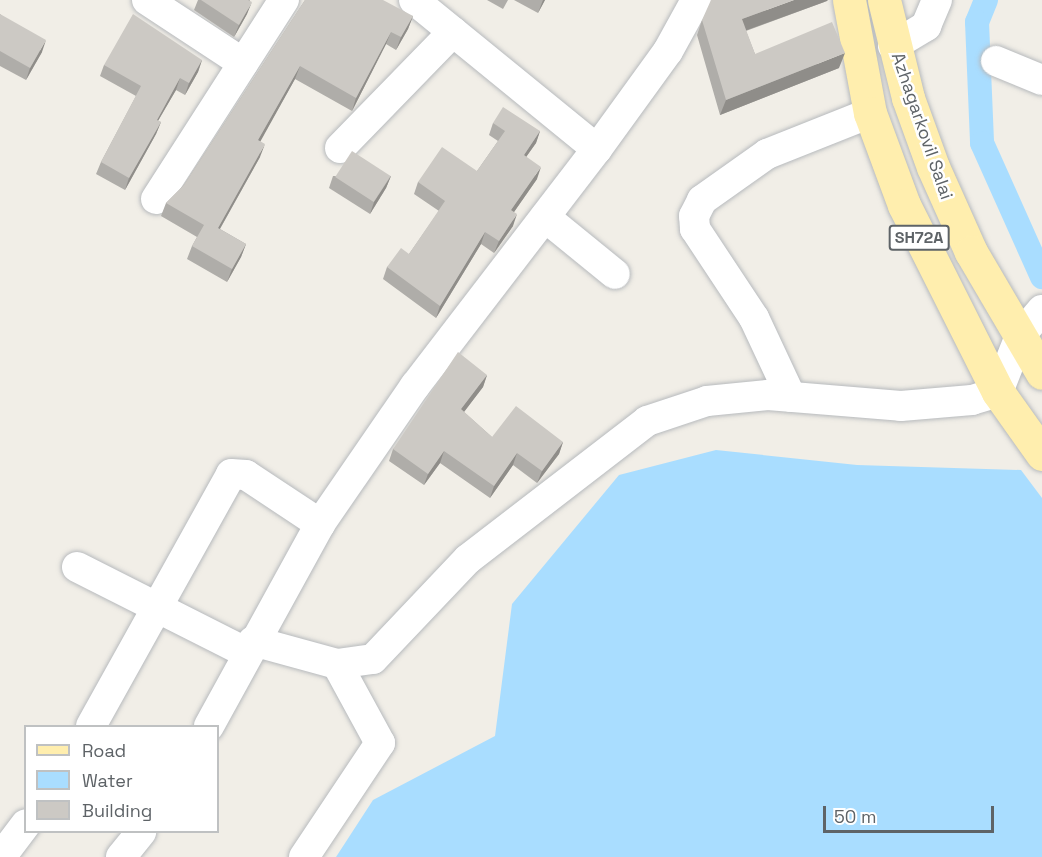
<!DOCTYPE html>
<style>
body{margin:0}
#map{position:relative;width:1042px;height:857px;overflow:hidden;background:#f1eee7;font-family:"Space Grotesk",sans-serif}
div>[style]{position:absolute}
[style*='--x']{left:calc(var(--x)*1px);top:calc(var(--y)*1px);width:calc(var(--w)*1px);rotate:calc(var(--a)*1deg)}
.water>*{inset:0;background:#a9ddff}
.canal>*{height:24px;margin:-12px;padding:0 12px;transform-origin:12px;border-radius:12px;background:#a9ddff}
.roads{filter:drop-shadow(0 0 2px #b7babd) drop-shadow(0 0 2px #b7babd)}
.minor>*{height:30px;margin:-15px;padding:0 15px;transform-origin:15px;border-radius:15px;background:#fff}
.major>*{height:33px;margin:-16.5px;padding:0 16.5px;transform-origin:16.5px;border-radius:16.5px;background:#ffeeae}
.wall>*{inset:0;background:#afada9}
.shaded-wall>*{inset:0;background:#8f8d89}
.building>*{inset:0;background:#ccc9c4;transform-origin:0 0}
span{translate:-50% -50%;white-space:nowrap;text-align:center;line-height:1.15;-webkit-text-stroke:5px #fff;paint-order:stroke}
.shield-label span{padding:2px 4px;background:#fff;border:2px solid;border-radius:4px;-webkit-text-stroke-width:0}
.shield-label{font-size:16px;color:#5e6367;font-weight:700}
.street-label{font-size:18px;color:#5e6367}
.legend{position:absolute;left:24px;top:725px;width:195px;height:108px;box-sizing:border-box;background:#fff;border:2px solid #bfc1c2;margin:0;padding:8px 10px;list-style:none;font-size:18px;color:#5e6367}
.legend li{display:flex;align-items:center;gap:12px;height:30px}
.legend b{width:30px;border:2px solid #bfc1c2}
.scale{position:absolute;left:823px;top:806px;width:171px;height:27px;box-sizing:border-box;border:3px solid #5e6367;border-top:0;padding-left:8px;font-size:18px;line-height:21px;white-space:nowrap;color:#5e6367;-webkit-text-stroke:4px #fff;paint-order:stroke}
</style>
<div id="map">
<div class="water">
<i style="clip-path:polygon(716px 450px,857px 465px,1021px 470px,1042px 498px,1042px 857px,336px 857px,373px 800px,495px 736px,512px 604px,619px 475px)"></i>
</div>
<div class="canal">
<i style="--x:986;--y:0;--w:24;--a:112"></i>
<i style="--x:977;--y:22;--w:121;--a:87.6"></i>
<i style="--x:982;--y:143;--w:147;--a:65.9"></i>
</div>
<div class="roads">
<div class="minor">
<i style="--x:147;--y:0;--w:115;--a:33.3"></i>
<i style="--x:414;--y:0;--w:236;--a:39.2"></i>
<i style="--x:597;--y:149;--w:121;--a:-54.1"></i>
<i style="--x:668;--y:51;--w:58;--a:-61.2"></i>
<i style="--x:893;--y:46;--w:39;--a:-31"></i>
<i style="--x:926;--y:26;--w:28;--a:-67"></i>
<i style="--x:996;--y:61;--w:50;--a:22.4"></i>
<i style="--x:340;--y:148;--w:162;--a:-45.8"></i>
<i style="--x:156;--y:199;--w:237;--a:-57.3"></i>
<i style="--x:545;--y:217;--w:90;--a:39.2"></i>
<i style="--x:791;--y:397;--w:87;--a:-115.1"></i>
<i style="--x:754;--y:318;--w:107;--a:-123.5"></i>
<i style="--x:695;--y:229;--w:13;--a:-94"></i>
<i style="--x:694;--y:216;--w:18;--a:-63"></i>
<i style="--x:702;--y:200;--w:80;--a:-35.3"></i>
<i style="--x:767;--y:154;--w:111;--a:-21.7"></i>
<i style="--x:77;--y:567;--w:191;--a:26.8"></i>
<i style="--x:253;--y:641;--w:87;--a:15.3"></i>
<i style="--x:337;--y:664;--w:36;--a:-8"></i>
<i style="--x:373;--y:659;--w:138;--a:-46.5"></i>
<i style="--x:468;--y:559;--w:226;--a:-37.6"></i>
<i style="--x:647;--y:421;--w:63;--a:-18.4"></i>
<i style="--x:707;--y:401;--w:61;--a:-5.6"></i>
<i style="--x:768;--y:395;--w:133;--a:4.7"></i>
<i style="--x:901;--y:406;--w:71;--a:-4.8"></i>
<i style="--x:972;--y:400;--w:27;--a:-17"></i>
<i style="--x:998;--y:392;--w:60;--a:-68.6"></i>
<i style="--x:1020;--y:336;--w:34;--a:-50"></i>
<i style="--x:91;--y:726;--w:288;--a:-60.9"></i>
<i style="--x:231;--y:474;--w:15;--a:4"></i>
<i style="--x:246;--y:475;--w:89;--a:33.5"></i>
<i style="--x:209;--y:726;--w:230;--a:-61.2"></i>
<i style="--x:320;--y:524;--w:168;--a:-55.5"></i>
<i style="--x:415;--y:386;--w:299;--a:-52.5"></i>
<i style="--x:1;--y:857;--w:41;--a:-52.9"></i>
<i style="--x:121;--y:857;--w:32;--a:-51"></i>
<i style="--x:304;--y:857;--w:137;--a:-56.3"></i>
<i style="--x:380;--y:743;--w:90;--a:-118.6"></i>
</div>
<div class="major">
<i style="--x:849;--y:0;--w:115;--a:79.5"></i>
<i style="--x:870;--y:113;--w:98;--a:69.7"></i>
<i style="--x:904;--y:205;--w:209;--a:63.3"></i>
<i style="--x:998;--y:392;--w:76;--a:54.6"></i>
<i style="--x:884;--y:0;--w:101;--a:76.2"></i>
<i style="--x:908;--y:98;--w:73;--a:70.1"></i>
<i style="--x:933;--y:167;--w:93;--a:65.9"></i>
<i style="--x:971;--y:252;--w:140;--a:59.6"></i>
</div>
</div>
<div class="wall">
<i style="clip-path:polygon(198px 0,250px 0,247px 14px,234px 37px,194px 10px)"></i>
<i style="clip-path:polygon(305px 0,413px 16px,408px 29px,396px 50px,386px 44px,352px 111px,295px 79px,260px 141px,260px 157px,220px 229px,246px 244px,241px 257px,227px 282px,187px 259px,192px 246px,197px 237px,161px 216px,166px 203px,184px 185px)"></i>
<i style="clip-path:polygon(487px 0,508px 0,503px 9px)"></i>
<i style="clip-path:polygon(514px 0,545px 0,538px 13px)"></i>
<i style="clip-path:polygon(827px 1px,746px 31px,755px 54px,839px 68px,720px 115px,697px 35px,702px 20px)"></i>
<i style="clip-path:polygon(0 14px,42px 52px,26px 80px,0 66px)"></i>
<i style="clip-path:polygon(202px 60px,198px 72px,185px 95px,176px 90px,158px 121px,161px 122px,156px 134px,125px 190px,96px 174px,101px 162px,136px 96px,100px 76px,104px 65px)"></i>
<i style="clip-path:polygon(493px 123px,540px 131px,536px 143px,526px 157px,537px 179px,514px 212px,513px 226px,494px 253px,481px 244px,436px 318px,383px 279px,387px 267px,409px 254px,439px 211px,414px 194px,418px 182px,477px 171px,498px 141px,489px 135px)"></i>
<i style="clip-path:polygon(333px 176px,391px 176px,386px 188px,370px 214px,329px 188px)"></i>
<i style="clip-path:polygon(487px 375px,483px 387px,464px 412px,492px 437px,563px 442px,559px 454px,537px 483px,513px 465px,490px 498px,440px 463px,424px 485px,389px 461px,393px 449px)"></i>
</div>
<div class="shaded-wall">
<i style="clip-path:polygon(543px 0,545px 0,538px 13px)"></i>
<i style="clip-path:polygon(794px 0,828px 0,827px 1px,736px 34px,742px 19px)"></i>
<i style="clip-path:polygon(252px 2px,247px 14px,234px 37px,239px 25px)"></i>
<i style="clip-path:polygon(413px 16px,408px 29px,396px 50px,401px 37px)"></i>
<i style="clip-path:polygon(391px 32px,386px 44px,352px 111px,356px 98px)"></i>
<i style="clip-path:polygon(46px 40px,42px 52px,26px 80px,30px 68px)"></i>
<i style="clip-path:polygon(845px 53px,839px 68px,720px 115px,726px 100px)"></i>
<i style="clip-path:polygon(202px 60px,198px 72px,185px 95px,189px 83px)"></i>
<i style="clip-path:polygon(300px 66px,295px 79px,254px 153px,258px 140px)"></i>
<i style="clip-path:polygon(180px 78px,176px 90px,152px 131px,157px 120px)"></i>
<i style="clip-path:polygon(161px 122px,156px 134px,125px 190px,129px 178px)"></i>
<i style="clip-path:polygon(540px 131px,536px 143px,519px 167px,524px 155px)"></i>
<i style="clip-path:polygon(265px 144px,260px 157px,213px 241px,218px 228px)"></i>
<i style="clip-path:polygon(541px 167px,537px 179px,507px 222px,511px 210px)"></i>
<i style="clip-path:polygon(391px 176px,386px 188px,370px 214px,374px 202px)"></i>
<i style="clip-path:polygon(517px 214px,513px 226px,494px 253px,499px 241px)"></i>
<i style="clip-path:polygon(485px 232px,481px 244px,436px 318px,440px 306px)"></i>
<i style="clip-path:polygon(246px 244px,241px 257px,227px 282px,232px 269px)"></i>
<i style="clip-path:polygon(487px 375px,483px 387px,457px 421px,461px 409px)"></i>
<i style="clip-path:polygon(563px 442px,559px 454px,537px 483px,542px 471px)"></i>
<i style="clip-path:polygon(444px 451px,440px 463px,424px 485px,428px 474px)"></i>
<i style="clip-path:polygon(517px 453px,513px 465px,490px 498px,494px 486px)"></i>
</div>
<div class="building">
<i style="clip-path:polygon(201px 0,248px 0,252px 2px,239px 25px)"></i>
<i style="clip-path:polygon(305px 0,383px 0,413px 16px,401px 37px,391px 32px,356px 98px,300px 66px,258px 140px,265px 144px,218px 228px,246px 244px,232px 269px,192px 246px,204px 225px,166px 203px,184px 185px)"></i>
<i style="clip-path:polygon(711px 0,794px 0,742px 19px,755px 54px,832px 22px,845px 53px,726px 100px,702px 20px)"></i>
<i style="clip-path:polygon(0 14px,46px 40px,30px 68px,0 51px)"></i>
<i style="clip-path:polygon(133px 14px,202px 60px,189px 83px,180px 78px,157px 120px,161px 122px,129px 178px,101px 162px,141px 86px,104px 65px)"></i>
<i style="clip-path:polygon(503px 107px,540px 131px,524px 155px,541px 167px,511px 210px,517px 214px,499px 241px,485px 232px,440px 306px,387px 267px,401px 248px,409px 254px,445px 201px,418px 182px,442px 147px,477px 171px,505px 131px,493px 123px)"></i>
<i style="left:352px;top:151px;width:46px;height:31px;rotate:33deg"></i>
<i style="clip-path:polygon(458px 352px,487px 375px,461px 409px,492px 437px,516px 406px,563px 442px,542px 471px,517px 453px,494px 486px,444px 451px,428px 474px,393px 449px)"></i>
</div>
<div class="shield-label">
<span style="left:919px;top:238px">SH72A</span>
</div>
<div class="street-label">
<span style="left:922px;top:126px;rotate:71deg">Azhagarkovil Salai</span>
</div>
<ul class="legend">
<li><b style="height:8px;background:#ffeeae"></b>Road</li>
<li><b style="height:16px;background:#a9ddff"></b>Water</li>
<li><b style="height:16px;background:#ccc9c4"></b>Building</li>
</ul>
<div class="scale">50 m</div>
</div>
